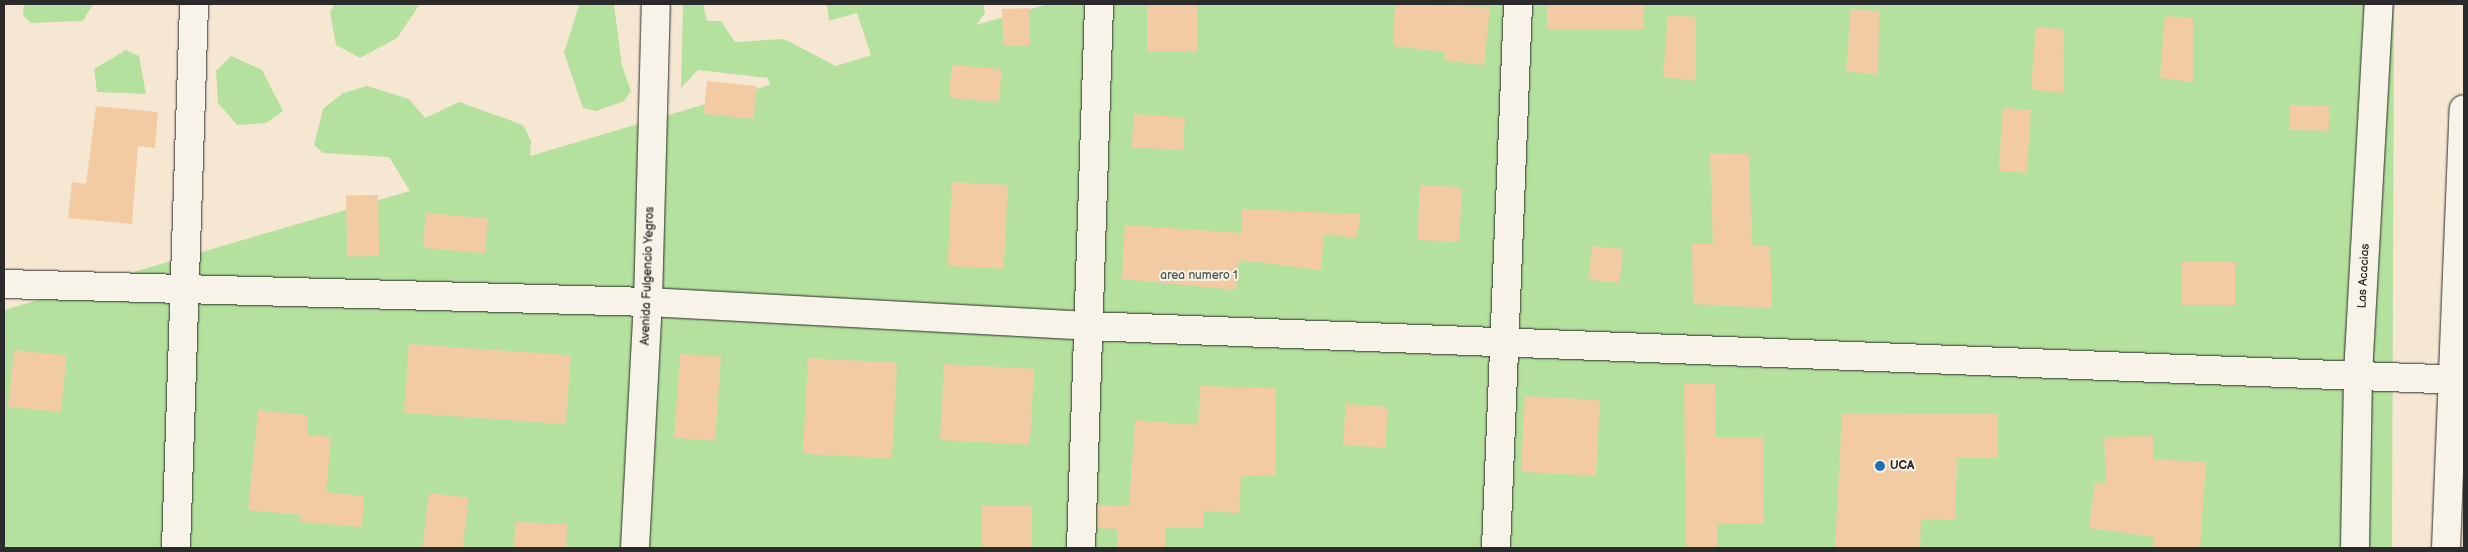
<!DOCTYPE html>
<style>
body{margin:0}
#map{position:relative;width:2468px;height:552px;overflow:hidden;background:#f6e7d3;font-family:"Balsamiq Sans",sans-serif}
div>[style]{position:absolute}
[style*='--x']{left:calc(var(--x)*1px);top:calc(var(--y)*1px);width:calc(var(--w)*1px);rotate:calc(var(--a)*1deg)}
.green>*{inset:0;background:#b5e19e}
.building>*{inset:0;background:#f3cba3;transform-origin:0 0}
.roads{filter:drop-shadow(0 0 1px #2b2b2b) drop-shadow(0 0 1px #2b2b2b)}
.street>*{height:28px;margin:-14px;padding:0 14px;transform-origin:14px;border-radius:14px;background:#f7f3e8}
.dots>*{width:14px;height:14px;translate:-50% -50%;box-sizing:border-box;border:2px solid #f7f3e8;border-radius:50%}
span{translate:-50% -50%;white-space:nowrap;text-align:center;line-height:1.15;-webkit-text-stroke:4px #f7f3e8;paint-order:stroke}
.street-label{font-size:12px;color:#2b2b2b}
.park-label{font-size:12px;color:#4e5848}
.poi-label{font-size:12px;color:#2b2b2b;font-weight:700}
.left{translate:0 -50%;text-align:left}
.frame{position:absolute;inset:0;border:5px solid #2b2b2b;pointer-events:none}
</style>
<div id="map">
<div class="green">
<i style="clip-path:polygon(24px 4px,93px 4px,83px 21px,31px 23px,23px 15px)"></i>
<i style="clip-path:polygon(334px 4px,420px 4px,397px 38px,360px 58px,336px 45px,330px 12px)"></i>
<i style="clip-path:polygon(614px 4px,622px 66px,631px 91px,624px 101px,596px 111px,583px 108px,564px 53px,579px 5px)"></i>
<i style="clip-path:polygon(683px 4px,703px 4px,707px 21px,721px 21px,735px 42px,784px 39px,836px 66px,871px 55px,857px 13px,829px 21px,827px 4px,983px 4px,985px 13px,976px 25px,1048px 4px,2394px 4px,2392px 548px,4px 548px,4px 310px,410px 191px,389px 157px,323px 153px,314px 145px,323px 109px,343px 93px,367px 86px,409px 99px,425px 118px,459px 102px,523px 125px,531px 141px,530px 156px,770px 85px,768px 78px,698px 70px,681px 88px)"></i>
<i style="clip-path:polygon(126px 50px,139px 56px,146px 94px,97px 92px,94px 69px)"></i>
<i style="clip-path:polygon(231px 56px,262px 70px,283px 111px,266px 123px,237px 125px,218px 103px,216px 71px)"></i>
</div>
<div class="building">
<i style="left:1147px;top:4px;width:50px;height:47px"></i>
<i style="clip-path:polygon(1395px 4px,1490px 7px,1484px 65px,1444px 60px,1445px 52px,1393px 46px)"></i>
<i style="left:1547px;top:4px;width:97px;height:25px"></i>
<i style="left:1029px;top:8px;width:37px;height:27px;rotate:88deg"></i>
<i style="clip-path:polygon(1851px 9px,1879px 11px,1878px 75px,1846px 71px)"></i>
<i style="clip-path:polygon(1668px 15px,1696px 17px,1696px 81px,1663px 77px)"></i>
<i style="clip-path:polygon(2165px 16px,2193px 18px,2193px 82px,2160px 78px)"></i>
<i style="clip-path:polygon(2036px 27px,2064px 29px,2063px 93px,2031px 89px)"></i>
<i style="left:952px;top:65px;width:50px;height:33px;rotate:5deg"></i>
<i style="left:707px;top:81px;width:50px;height:33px;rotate:6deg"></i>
<i style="left:2290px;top:105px;width:39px;height:25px;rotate:1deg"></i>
<i style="clip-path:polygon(96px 106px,158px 112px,155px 148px,138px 146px,132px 224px,68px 218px,72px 182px,86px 184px)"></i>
<i style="left:2003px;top:108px;width:28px;height:63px;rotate:4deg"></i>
<i style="left:1134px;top:114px;width:51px;height:33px;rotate:4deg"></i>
<i style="clip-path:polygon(1710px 153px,1749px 154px,1752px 246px,1770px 246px,1772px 308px,1693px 304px,1692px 244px,1713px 244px)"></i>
<i style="left:952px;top:182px;width:56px;height:84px;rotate:3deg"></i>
<i style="left:1420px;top:185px;width:42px;height:55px;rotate:3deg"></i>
<i style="left:378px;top:195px;width:61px;height:32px;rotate:89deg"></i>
<i style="clip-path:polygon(1242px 209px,1360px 214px,1357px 238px,1324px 234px,1321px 270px,1239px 260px,1236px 290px,1122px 279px,1125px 225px,1241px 233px)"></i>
<i style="left:426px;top:213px;width:62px;height:35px;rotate:5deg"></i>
<i style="left:1592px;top:246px;width:31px;height:34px;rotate:6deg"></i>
<i style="left:2182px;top:262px;width:53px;height:43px"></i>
<i style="left:409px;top:344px;width:162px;height:69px;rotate:4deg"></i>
<i style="left:14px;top:350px;width:53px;height:57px;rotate:6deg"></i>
<i style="left:680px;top:354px;width:41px;height:84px;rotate:4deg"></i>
<i style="left:808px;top:358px;width:89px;height:96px;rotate:3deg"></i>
<i style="left:944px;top:364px;width:90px;height:76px;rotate:3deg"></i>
<i style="clip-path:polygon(1684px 384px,1715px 384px,1716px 437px,1763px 437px,1764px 523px,1717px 524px,1717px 548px,1686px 548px)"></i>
<i style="clip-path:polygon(1200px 386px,1276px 388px,1276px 475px,1241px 476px,1239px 513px,1204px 511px,1204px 528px,1165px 528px,1165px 548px,1117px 548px,1117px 529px,1097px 528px,1098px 505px,1129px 506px,1135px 420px,1198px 425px)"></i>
<i style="left:1525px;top:396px;width:75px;height:76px;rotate:3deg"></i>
<i style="left:1346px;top:404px;width:42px;height:41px;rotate:4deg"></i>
<i style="clip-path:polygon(258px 410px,307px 415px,308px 435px,331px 437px,326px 492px,364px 496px,362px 527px,300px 522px,301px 515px,248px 510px)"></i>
<i style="clip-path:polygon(1842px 413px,1998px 414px,1998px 458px,1957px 458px,1955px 520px,1921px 519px,1920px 548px,1835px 548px)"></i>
<i style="clip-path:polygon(2153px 436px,2153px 459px,2206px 462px,2200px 548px,2154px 548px,2154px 537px,2089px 528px,2095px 482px,2106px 484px,2104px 437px)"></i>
<i style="left:429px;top:493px;width:40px;height:55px;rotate:7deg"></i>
<i style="left:1032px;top:506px;width:42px;height:50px;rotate:90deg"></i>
<i style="left:515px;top:522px;width:52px;height:26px;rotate:2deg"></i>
</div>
<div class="roads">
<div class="street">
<i style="--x:4;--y:284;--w:644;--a:1.6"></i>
<i style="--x:648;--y:302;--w:441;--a:3.1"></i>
<i style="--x:1088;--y:326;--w:1377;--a:2.25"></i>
<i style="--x:176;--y:548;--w:544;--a:-88.1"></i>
<i style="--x:635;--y:548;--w:246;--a:-87"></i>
<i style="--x:648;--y:302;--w:298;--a:-88.5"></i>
<i style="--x:1081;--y:548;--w:544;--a:-88.1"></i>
<i style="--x:1496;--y:548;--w:544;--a:-87.68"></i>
<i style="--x:2355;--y:548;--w:174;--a:-89"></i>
<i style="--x:2358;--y:374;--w:371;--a:-86.8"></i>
<i style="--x:2446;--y:548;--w:439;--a:-87.7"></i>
</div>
</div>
<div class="dots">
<i style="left:1880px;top:466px;background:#1f6fb2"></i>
</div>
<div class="street-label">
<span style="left:648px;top:276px;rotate:-88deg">Avenida Fulgencio Yegros</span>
<span style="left:2364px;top:276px;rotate:-87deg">Las Acacias</span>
</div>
<div class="park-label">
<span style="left:1199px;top:276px">area numero 1</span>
</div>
<div class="poi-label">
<span class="left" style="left:1890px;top:466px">UCA</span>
</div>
<div class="frame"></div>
</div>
